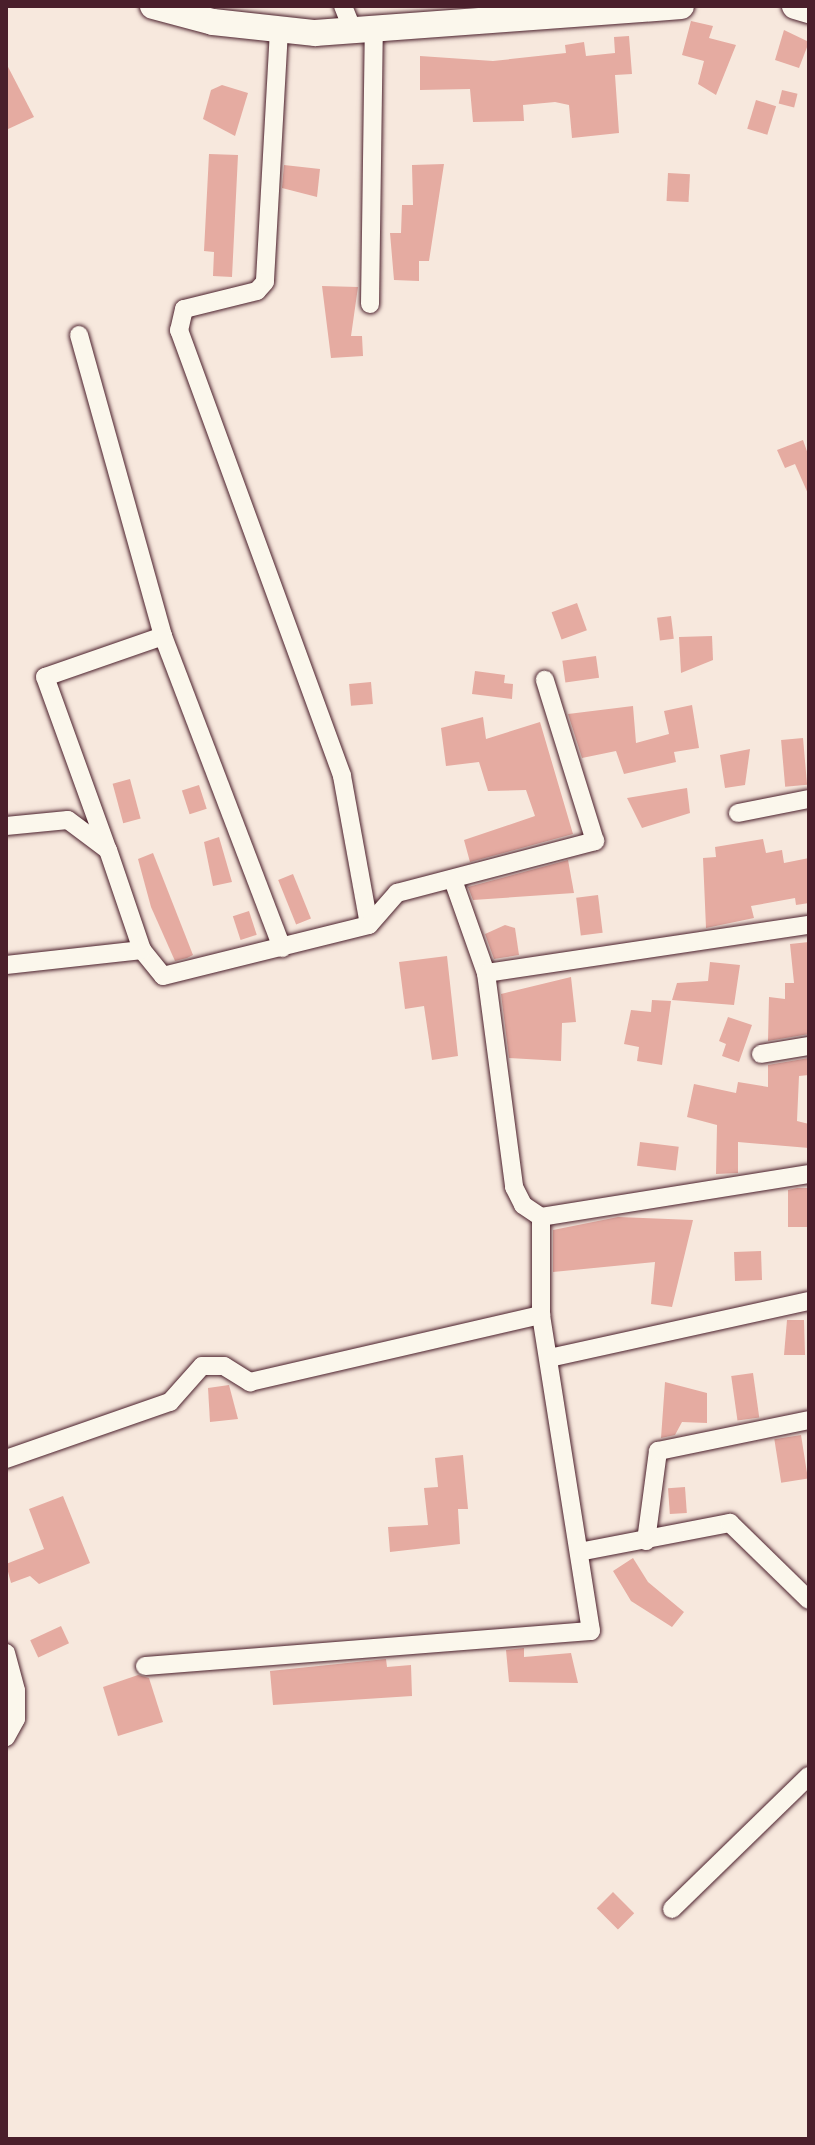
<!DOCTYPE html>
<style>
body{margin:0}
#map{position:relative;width:815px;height:2145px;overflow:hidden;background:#f7e8dd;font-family:Itim,sans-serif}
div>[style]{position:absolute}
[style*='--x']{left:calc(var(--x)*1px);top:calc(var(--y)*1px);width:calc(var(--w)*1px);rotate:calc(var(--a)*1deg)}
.building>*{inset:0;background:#e5aba1;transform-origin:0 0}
.roads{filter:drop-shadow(0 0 2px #4a1f2b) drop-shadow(0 0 2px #4a1f2b)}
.street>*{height:18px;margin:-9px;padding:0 9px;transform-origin:9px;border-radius:9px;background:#fbf7ec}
.secondary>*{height:26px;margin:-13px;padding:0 13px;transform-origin:13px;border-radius:13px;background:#fbf7ec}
span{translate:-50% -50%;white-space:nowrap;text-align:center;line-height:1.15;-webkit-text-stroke:8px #fbf7ec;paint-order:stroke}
.frame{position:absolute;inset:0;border:8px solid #4a1f2b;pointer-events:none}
</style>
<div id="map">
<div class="building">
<i style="clip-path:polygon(691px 21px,713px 26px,709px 38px,736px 45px,716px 95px,698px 84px,704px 61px,682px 55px)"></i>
<i style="clip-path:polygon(784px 30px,809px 42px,799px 68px,775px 60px)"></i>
<i style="clip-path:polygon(629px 36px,632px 74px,615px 75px,619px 133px,572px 138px,569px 105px,555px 102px,523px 105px,524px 121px,473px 122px,470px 89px,420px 90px,420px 56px,493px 61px,566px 53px,565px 45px,584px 42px,586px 56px,615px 53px,614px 37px)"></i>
<i style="clip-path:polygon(6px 63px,34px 117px,6px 130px)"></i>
<i style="clip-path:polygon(222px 85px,248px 93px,235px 136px,203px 119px,211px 90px)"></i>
<i style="left:782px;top:90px;width:16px;height:14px;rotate:14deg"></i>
<i style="left:756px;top:100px;width:21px;height:30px;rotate:17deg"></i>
<i style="clip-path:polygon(209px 154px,238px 155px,232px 277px,213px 276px,214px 252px,204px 251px)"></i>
<i style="clip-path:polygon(444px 164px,429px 261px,419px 261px,419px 281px,394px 280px,390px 233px,401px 233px,402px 205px,413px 205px,412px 165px)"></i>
<i style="clip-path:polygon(284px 165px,320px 169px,317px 197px,282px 188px)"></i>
<i style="left:668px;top:173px;width:22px;height:28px;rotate:3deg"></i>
<i style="clip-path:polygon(322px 286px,358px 287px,351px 336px,362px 336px,363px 356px,331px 358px)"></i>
<i style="clip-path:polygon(803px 440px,809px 457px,809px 496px,795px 464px,785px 468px,777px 450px)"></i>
<i style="left:577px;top:603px;width:29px;height:27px;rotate:70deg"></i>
<i style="left:671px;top:616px;width:23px;height:14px;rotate:83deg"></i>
<i style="clip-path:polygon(712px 636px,713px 660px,681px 673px,679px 637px)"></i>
<i style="left:596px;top:656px;width:22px;height:34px;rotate:82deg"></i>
<i style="clip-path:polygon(475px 671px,505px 675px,504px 683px,513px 684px,512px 699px,472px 694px)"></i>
<i style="left:371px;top:682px;width:22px;height:22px;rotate:85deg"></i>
<i style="clip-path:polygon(692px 705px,699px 748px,674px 752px,676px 762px,624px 774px,616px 751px,582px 758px,568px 714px,633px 706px,636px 743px,669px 734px,664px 711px)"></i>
<i style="clip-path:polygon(483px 717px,486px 739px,540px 722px,573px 834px,470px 862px,464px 840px,535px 816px,526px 790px,488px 791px,479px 762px,446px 766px,441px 728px)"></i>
<i style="left:803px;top:738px;width:47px;height:22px;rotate:85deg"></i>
<i style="clip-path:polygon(750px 749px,745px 785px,725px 788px,720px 755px)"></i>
<i style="left:130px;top:779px;width:41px;height:18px;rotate:75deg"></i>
<i style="left:199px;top:785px;width:25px;height:18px;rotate:72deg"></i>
<i style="clip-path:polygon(687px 788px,690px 813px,642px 828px,627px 798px)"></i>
<i style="clip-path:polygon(219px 837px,232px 882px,213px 886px,204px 842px)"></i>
<i style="clip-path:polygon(763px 839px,766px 853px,782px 850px,784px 863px,809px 858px,809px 903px,796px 905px,795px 898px,751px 906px,754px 918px,706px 928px,703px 858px,716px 857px,715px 847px)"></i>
<i style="clip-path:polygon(153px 853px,193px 955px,187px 958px,175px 961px,151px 907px,138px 859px)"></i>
<i style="clip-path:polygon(568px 860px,574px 893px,473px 900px,468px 887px)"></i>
<i style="left:293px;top:874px;width:48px;height:16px;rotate:68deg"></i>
<i style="left:598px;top:895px;width:38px;height:22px;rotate:83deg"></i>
<i style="left:249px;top:911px;width:25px;height:17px;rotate:72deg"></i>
<i style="clip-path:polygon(505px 925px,515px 928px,519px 955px,494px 959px,485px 934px)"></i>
<i style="clip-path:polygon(809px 942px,809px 1034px,768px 1041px,769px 997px,785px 999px,785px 983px,794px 983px,790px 944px)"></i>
<i style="clip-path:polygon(447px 956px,458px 1056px,432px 1060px,424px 1006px,405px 1009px,399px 962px)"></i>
<i style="clip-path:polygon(710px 962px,740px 965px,734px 1005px,672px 1000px,677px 983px,708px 981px)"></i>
<i style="clip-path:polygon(571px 977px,576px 1022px,562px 1023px,561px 1061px,509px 1058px,501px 994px)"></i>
<i style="clip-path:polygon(652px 1000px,671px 1001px,662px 1065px,637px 1061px,639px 1047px,624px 1044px,631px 1010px,651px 1012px)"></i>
<i style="clip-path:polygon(728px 1017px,752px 1025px,739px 1062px,722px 1056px,726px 1044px,719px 1041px)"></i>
<i style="clip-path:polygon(809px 1058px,809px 1075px,799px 1076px,797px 1121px,809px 1124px,809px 1148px,738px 1142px,738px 1173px,716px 1174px,717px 1125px,687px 1117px,694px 1084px,736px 1093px,738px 1082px,768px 1087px,768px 1065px)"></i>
<i style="left:640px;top:1142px;width:39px;height:24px;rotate:7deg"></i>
<i style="clip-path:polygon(797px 1188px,809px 1188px,809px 1227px,788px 1227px,788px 1190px)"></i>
<i style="clip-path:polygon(618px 1217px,693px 1220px,672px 1307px,651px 1304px,655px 1262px,553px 1272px,553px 1230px)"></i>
<i style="left:761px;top:1251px;width:29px;height:27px;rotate:88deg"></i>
<i style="clip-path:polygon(787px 1320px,804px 1320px,805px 1355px,784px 1355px)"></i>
<i style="left:753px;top:1373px;width:45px;height:22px;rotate:82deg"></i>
<i style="clip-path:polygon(665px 1382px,707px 1393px,707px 1423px,682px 1422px,675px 1435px,661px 1438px)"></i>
<i style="clip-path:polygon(229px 1385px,238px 1419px,210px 1422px,208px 1388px)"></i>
<i style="left:801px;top:1435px;width:44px;height:27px;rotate:81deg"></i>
<i style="clip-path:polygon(463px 1455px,468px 1509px,458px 1509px,460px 1544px,390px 1552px,388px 1527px,428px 1525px,424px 1488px,438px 1487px,435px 1458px)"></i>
<i style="left:685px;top:1487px;width:26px;height:17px;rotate:86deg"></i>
<i style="clip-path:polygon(63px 1496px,90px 1563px,39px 1584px,30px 1576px,11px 1583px,6px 1564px,44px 1549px,29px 1509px)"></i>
<i style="clip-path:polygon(633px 1558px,648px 1582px,684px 1612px,672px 1627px,631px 1601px,613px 1571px)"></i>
<i style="left:61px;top:1626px;width:19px;height:34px;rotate:65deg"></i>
<i style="clip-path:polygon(524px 1648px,524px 1657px,571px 1653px,578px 1683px,509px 1682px,506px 1650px)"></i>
<i style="clip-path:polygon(386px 1659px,387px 1667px,411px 1665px,412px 1696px,273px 1705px,270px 1671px)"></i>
<i style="clip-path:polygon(138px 1675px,149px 1678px,163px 1722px,118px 1736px,103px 1687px)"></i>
<i style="left:613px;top:1892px;width:30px;height:23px;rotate:45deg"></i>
</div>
<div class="roads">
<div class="street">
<i style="--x:343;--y:6;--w:27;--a:68"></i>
<i style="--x:279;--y:30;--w:252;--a:93.2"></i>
<i style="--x:265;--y:282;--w:12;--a:132"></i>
<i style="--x:257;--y:291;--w:75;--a:166.1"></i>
<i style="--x:184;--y:309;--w:22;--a:103"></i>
<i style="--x:179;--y:330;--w:475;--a:69.9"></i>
<i style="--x:342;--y:776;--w:151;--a:79.7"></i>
<i style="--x:370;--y:304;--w:274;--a:-89.2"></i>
<i style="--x:79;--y:335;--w:313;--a:74.4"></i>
<i style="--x:163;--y:636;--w:334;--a:69.1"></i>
<i style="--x:738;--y:813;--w:72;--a:-11.2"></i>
<i style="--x:6;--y:826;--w:62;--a:-5.5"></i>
<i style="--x:68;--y:820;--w:50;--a:36.9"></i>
<i style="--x:108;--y:850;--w:106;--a:71.2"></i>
<i style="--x:142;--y:950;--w:33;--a:51"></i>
<i style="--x:163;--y:976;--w:212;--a:-13.9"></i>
<i style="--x:369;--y:925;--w:43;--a:-48.8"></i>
<i style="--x:397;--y:893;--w:205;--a:-14.7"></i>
<i style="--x:595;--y:841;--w:169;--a:-107.3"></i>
<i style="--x:107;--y:848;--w:182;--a:-109.9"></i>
<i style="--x:45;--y:677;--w:125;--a:-19.2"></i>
<i style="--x:453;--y:880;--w:99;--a:70.5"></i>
<i style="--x:486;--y:973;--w:216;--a:82.5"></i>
<i style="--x:514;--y:1187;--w:20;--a:63"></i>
<i style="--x:523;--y:1205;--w:22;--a:34"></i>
<i style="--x:541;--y:1217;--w:271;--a:-9.1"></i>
<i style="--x:6;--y:965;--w:137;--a:-6.3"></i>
<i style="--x:486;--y:973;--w:327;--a:-8.5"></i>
<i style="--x:761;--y:1054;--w:49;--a:-9.5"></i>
<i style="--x:549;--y:1358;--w:266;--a:-12.4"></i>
<i style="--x:6;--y:1459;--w:174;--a:-19.2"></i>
<i style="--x:170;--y:1402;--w:48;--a:-48.4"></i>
<i style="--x:202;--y:1366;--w:22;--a:0"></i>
<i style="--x:224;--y:1366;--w:31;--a:32"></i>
<i style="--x:250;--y:1382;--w:299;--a:-13"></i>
<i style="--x:646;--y:1541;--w:91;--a:-82.4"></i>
<i style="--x:658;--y:1451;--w:154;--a:-11.6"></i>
<i style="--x:579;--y:1552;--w:154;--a:-10.9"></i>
<i style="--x:730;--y:1523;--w:110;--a:44.3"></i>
<i style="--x:6;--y:1653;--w:39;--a:75"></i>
<i style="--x:16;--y:1691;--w:28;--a:90"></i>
<i style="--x:16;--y:1719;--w:21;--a:119"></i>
<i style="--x:145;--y:1666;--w:447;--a:-4.5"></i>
<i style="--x:591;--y:1631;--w:320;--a:-99"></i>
<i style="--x:541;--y:1315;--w:98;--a:-90"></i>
<i style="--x:672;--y:1909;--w:191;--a:-44.2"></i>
</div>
<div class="secondary">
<i style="--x:153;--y:6;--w:62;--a:14.9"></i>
<i style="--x:213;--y:22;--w:103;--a:6.2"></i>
<i style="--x:315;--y:33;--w:367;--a:-4.2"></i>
<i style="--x:795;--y:6;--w:15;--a:16"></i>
</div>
</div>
<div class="frame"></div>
</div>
